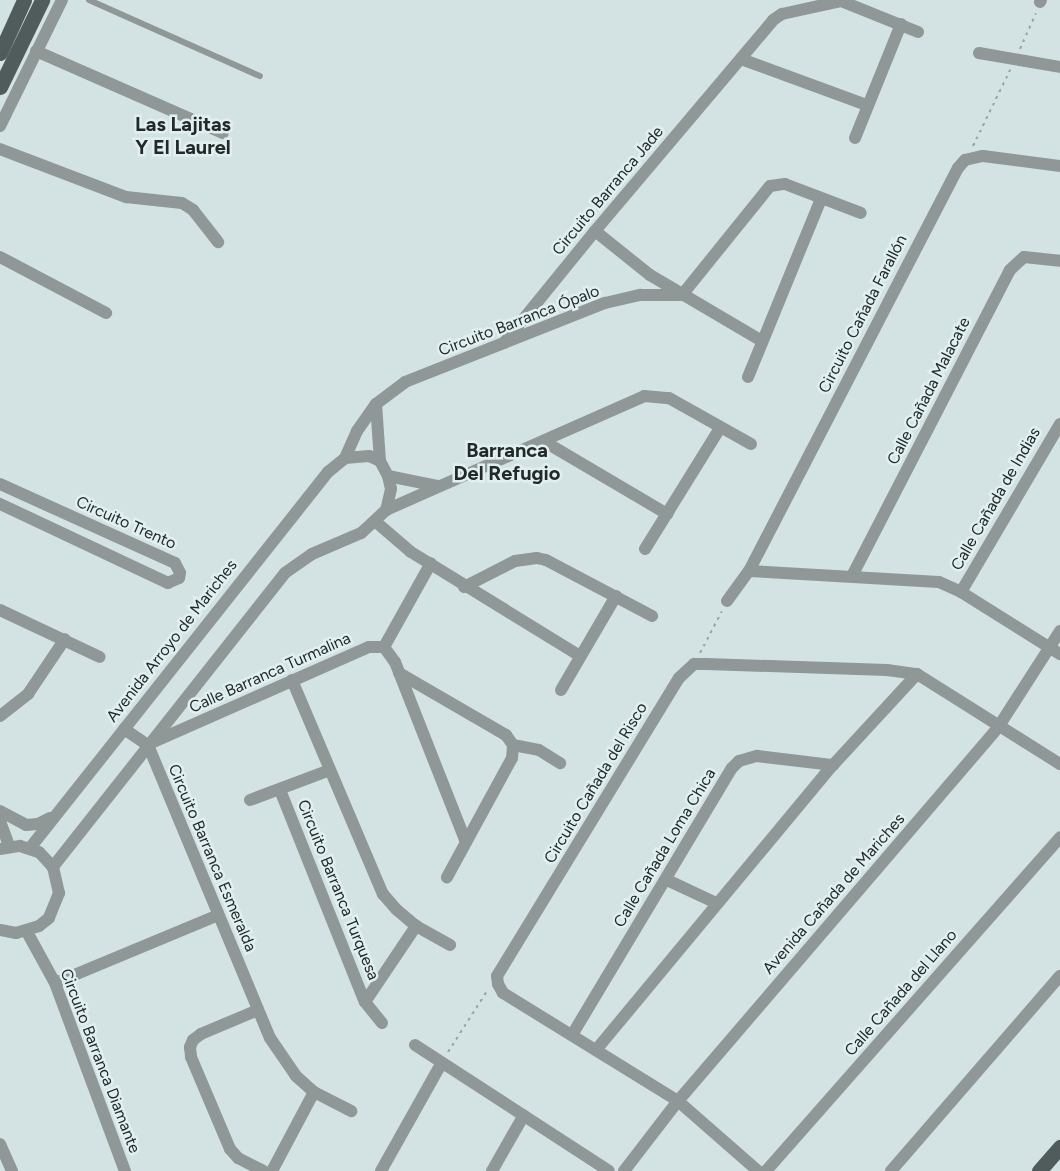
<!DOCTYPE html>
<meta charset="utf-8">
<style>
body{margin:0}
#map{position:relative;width:1060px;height:1171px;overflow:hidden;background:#d3e3e3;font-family:Figtree,sans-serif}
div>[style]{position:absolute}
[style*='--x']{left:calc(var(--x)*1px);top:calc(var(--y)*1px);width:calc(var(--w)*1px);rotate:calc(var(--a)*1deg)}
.path>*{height:2px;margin-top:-1px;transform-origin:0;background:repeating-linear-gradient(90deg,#98a5a5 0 3px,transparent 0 7.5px)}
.service>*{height:6px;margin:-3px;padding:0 3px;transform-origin:3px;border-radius:3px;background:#909797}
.minor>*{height:12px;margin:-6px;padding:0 6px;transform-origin:6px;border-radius:6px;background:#909797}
.primary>*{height:15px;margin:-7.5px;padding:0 7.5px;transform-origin:7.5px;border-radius:7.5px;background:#505c5c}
span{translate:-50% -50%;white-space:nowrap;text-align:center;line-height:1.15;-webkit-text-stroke:5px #e0f0f0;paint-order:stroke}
.street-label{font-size:16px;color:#232929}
.quarter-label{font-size:20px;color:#232929;font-weight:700}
</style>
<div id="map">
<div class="path">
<i style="--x:1020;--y:49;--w:39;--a:-66"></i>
<i style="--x:973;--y:146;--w:85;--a:-64"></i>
<i style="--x:700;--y:653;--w:47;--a:-62.4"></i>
<i style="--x:448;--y:1052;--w:72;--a:-57.4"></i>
</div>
<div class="service">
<i style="--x:89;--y:0;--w:187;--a:24"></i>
</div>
<div class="minor">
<i style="--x:1040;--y:2;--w:2;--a:-63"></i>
<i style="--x:36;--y:51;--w:204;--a:23.7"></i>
<i style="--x:979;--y:53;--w:82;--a:9.8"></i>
<i style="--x:741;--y:59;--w:134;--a:20.1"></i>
<i style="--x:0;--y:126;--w:140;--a:-63.8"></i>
<i style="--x:855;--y:138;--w:123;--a:-68"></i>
<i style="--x:0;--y:149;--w:135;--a:20.9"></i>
<i style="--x:126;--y:197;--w:56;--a:6.1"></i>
<i style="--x:182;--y:203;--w:13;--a:32"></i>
<i style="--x:193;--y:210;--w:41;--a:52"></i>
<i style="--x:595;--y:231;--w:70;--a:38.7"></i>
<i style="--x:650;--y:275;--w:130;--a:30.5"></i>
<i style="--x:0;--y:257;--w:120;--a:27.8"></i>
<i style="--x:504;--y:343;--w:144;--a:-50.9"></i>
<i style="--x:595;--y:231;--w:276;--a:-49.8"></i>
<i style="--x:773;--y:20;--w:11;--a:-34"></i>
<i style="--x:782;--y:14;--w:60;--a:-12.4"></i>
<i style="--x:841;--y:1;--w:83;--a:21.9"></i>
<i style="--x:748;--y:377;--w:192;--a:-67.7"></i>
<i style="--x:376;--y:404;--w:57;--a:86"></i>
<i style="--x:545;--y:442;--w:142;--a:30.5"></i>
<i style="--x:345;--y:458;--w:30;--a:-66"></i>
<i style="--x:357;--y:431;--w:33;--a:-55"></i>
<i style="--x:376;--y:404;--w:36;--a:-37"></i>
<i style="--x:405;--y:382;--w:215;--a:-21.6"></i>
<i style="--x:605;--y:303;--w:37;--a:-13"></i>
<i style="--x:641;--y:295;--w:41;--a:0"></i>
<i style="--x:682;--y:295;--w:140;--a:-51.1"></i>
<i style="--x:770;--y:186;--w:15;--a:-8"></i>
<i style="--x:785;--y:184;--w:81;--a:20.9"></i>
<i style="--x:388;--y:476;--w:50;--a:11.5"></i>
<i style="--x:0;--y:484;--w:192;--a:24.3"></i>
<i style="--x:175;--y:563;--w:11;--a:63"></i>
<i style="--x:180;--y:573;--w:5;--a:101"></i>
<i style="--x:179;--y:578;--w:12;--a:156"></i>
<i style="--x:168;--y:583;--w:186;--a:-154.8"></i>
<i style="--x:386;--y:510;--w:282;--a:-23.8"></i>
<i style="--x:644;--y:396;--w:25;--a:5"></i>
<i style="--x:669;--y:398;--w:94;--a:29.3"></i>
<i style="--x:376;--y:522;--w:46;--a:40.6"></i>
<i style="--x:411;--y:552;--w:198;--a:31.6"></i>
<i style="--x:645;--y:549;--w:142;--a:-58.2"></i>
<i style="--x:749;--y:571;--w:190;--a:3.3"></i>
<i style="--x:939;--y:582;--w:24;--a:24"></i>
<i style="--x:961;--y:592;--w:117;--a:32.1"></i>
<i style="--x:852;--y:576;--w:344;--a:-62.7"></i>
<i style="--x:1010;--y:270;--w:19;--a:-43"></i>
<i style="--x:1024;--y:257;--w:36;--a:6"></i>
<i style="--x:464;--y:587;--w:57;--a:-27"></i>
<i style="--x:515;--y:561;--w:22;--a:-8"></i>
<i style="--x:537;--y:558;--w:9;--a:13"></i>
<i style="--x:546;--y:560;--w:120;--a:27.8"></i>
<i style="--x:961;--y:592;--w:195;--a:-59.5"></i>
<i style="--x:727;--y:601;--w:37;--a:-54"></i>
<i style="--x:749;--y:571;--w:454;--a:-62.6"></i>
<i style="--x:958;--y:168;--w:11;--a:-49"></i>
<i style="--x:965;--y:160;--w:18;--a:-13"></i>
<i style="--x:983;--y:156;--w:78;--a:7.4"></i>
<i style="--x:0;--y:610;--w:110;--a:25.2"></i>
<i style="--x:384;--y:647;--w:19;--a:54"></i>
<i style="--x:395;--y:662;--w:193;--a:68.5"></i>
<i style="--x:384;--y:647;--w:96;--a:-60.8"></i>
<i style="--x:399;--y:673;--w:124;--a:30.1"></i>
<i style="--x:506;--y:735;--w:12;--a:55"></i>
<i style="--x:513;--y:745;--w:13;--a:94"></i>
<i style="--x:512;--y:758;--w:136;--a:118.6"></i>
<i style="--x:292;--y:680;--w:233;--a:67"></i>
<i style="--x:383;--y:894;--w:21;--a:49"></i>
<i style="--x:397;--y:910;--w:25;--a:40"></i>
<i style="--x:416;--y:926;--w:39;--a:29"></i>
<i style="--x:561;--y:690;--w:109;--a:-59.7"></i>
<i style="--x:0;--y:716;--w:36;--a:-38"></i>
<i style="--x:28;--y:694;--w:66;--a:-56.1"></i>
<i style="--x:124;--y:729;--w:29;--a:34"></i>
<i style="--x:148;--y:745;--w:317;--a:67.4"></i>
<i style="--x:270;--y:1038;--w:46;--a:55.6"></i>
<i style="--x:296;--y:1076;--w:24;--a:42"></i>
<i style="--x:314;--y:1092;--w:42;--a:27.2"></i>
<i style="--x:151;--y:743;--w:238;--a:-23.8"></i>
<i style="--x:369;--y:647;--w:15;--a:0"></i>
<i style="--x:513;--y:745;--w:26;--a:11"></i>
<i style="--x:539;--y:750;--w:25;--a:32"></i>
<i style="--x:280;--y:790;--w:228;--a:68.2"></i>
<i style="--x:365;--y:1002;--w:27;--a:51"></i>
<i style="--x:250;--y:800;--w:85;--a:-20.6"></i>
<i style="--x:0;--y:811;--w:30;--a:28"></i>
<i style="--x:26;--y:825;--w:12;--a:-5"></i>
<i style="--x:38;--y:824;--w:13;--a:-27"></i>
<i style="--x:0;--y:821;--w:27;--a:70"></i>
<i style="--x:30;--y:848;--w:480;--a:-51.6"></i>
<i style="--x:328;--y:472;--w:22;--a:-39"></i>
<i style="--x:345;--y:458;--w:24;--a:-5"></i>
<i style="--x:369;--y:456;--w:12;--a:24"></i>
<i style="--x:380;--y:461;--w:17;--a:62"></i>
<i style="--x:388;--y:476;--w:13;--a:77"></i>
<i style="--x:391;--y:489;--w:22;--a:103"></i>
<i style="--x:386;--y:510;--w:34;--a:137"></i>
<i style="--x:361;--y:533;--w:53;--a:156.8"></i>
<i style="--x:312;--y:554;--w:33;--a:145"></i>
<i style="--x:285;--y:573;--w:375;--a:128.3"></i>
<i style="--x:0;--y:849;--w:20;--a:-9"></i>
<i style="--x:20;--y:846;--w:20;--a:18"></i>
<i style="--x:39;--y:852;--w:21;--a:47"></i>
<i style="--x:53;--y:867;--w:27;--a:77"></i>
<i style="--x:59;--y:893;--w:27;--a:112"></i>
<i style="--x:49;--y:918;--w:13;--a:141"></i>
<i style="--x:39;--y:926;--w:24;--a:163"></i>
<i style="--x:16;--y:933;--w:16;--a:-169"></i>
<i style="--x:667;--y:880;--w:54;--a:25.1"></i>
<i style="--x:27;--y:932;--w:58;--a:61.2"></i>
<i style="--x:55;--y:983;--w:201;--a:69.6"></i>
<i style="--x:55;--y:983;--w:177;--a:-22.6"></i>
<i style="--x:365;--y:1002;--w:92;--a:-56.1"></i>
<i style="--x:258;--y:1010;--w:62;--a:157.2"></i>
<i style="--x:201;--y:1034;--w:10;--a:143"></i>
<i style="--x:193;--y:1040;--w:8;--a:113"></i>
<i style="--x:190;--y:1047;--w:10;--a:84"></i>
<i style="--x:191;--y:1057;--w:100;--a:67"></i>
<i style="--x:230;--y:1149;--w:12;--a:48"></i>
<i style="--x:238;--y:1158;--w:28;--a:27"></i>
<i style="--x:572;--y:1035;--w:311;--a:-59.1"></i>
<i style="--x:732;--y:768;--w:10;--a:-45"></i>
<i style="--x:739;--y:761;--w:19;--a:-16"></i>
<i style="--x:757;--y:756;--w:77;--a:6.8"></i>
<i style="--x:415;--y:1045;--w:231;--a:33"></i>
<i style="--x:596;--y:1050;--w:371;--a:-50.3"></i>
<i style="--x:833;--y:765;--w:124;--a:-47.3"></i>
<i style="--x:0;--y:1144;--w:30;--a:66"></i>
<i style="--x:272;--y:1171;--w:89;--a:-62"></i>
<i style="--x:381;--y:1171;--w:123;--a:-60.7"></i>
<i style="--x:492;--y:1171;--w:64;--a:-60.3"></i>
<i style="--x:624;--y:1171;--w:88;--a:-52.4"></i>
<i style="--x:678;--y:1101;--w:494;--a:-49.4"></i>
<i style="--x:999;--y:726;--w:113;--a:-57.3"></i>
<i style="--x:758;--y:1171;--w:106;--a:-138.8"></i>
<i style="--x:678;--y:1101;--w:206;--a:-148.3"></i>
<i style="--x:503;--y:993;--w:10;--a:-119"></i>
<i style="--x:498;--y:984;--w:8;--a:-97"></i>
<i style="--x:497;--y:976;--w:349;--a:-58.6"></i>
<i style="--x:679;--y:678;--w:21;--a:-43"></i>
<i style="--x:694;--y:664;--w:13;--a:0"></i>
<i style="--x:707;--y:664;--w:180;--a:1.9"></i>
<i style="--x:887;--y:670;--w:30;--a:8"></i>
<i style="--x:917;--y:674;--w:169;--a:32.2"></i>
<i style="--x:766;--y:1171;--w:445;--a:-48.6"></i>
<i style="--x:891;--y:1171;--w:258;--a:-49.1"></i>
</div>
<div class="primary">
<i style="--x:0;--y:53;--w:58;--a:-65.6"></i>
<i style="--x:0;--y:87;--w:97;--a:-64.2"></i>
<i style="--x:1039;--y:1171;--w:32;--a:-49"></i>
</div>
<div class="street-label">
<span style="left:608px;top:191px;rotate:-50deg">Circuito Barranca Jade</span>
<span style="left:863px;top:314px;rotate:-63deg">Circuito Cañada Farallón</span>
<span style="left:519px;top:321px;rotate:-21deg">Circuito Barranca Ópalo</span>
<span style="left:929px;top:391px;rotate:-63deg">Calle Cañada Malacate</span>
<span style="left:996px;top:499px;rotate:-60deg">Calle Cañada de Indias</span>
<span style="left:126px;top:523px;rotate:24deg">Circuito Trento</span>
<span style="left:172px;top:641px;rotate:-52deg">Avenida Arroyo de Mariches</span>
<span style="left:270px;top:673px;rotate:-24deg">Calle Barranca Turmalina</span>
<span style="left:596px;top:783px;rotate:-59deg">Circuito Cañada del Risco</span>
<span style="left:665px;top:848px;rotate:-59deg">Calle Cañada Loma Chica</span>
<span style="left:212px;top:858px;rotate:67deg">Circuito Barranca Esmeralda</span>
<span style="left:338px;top:890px;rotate:68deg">Circuito Barranca Turquesa</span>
<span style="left:834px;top:894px;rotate:-49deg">Avenida Cañada de Mariches</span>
<span style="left:901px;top:993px;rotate:-49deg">Calle Cañada del Llano</span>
<span style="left:100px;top:1061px;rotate:69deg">Circuito Barranca Diamante</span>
</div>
<div class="quarter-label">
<span style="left:183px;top:136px">Las Lajitas<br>Y El Laurel</span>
<span style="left:507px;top:462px">Barranca<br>Del Refugio</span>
</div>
</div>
